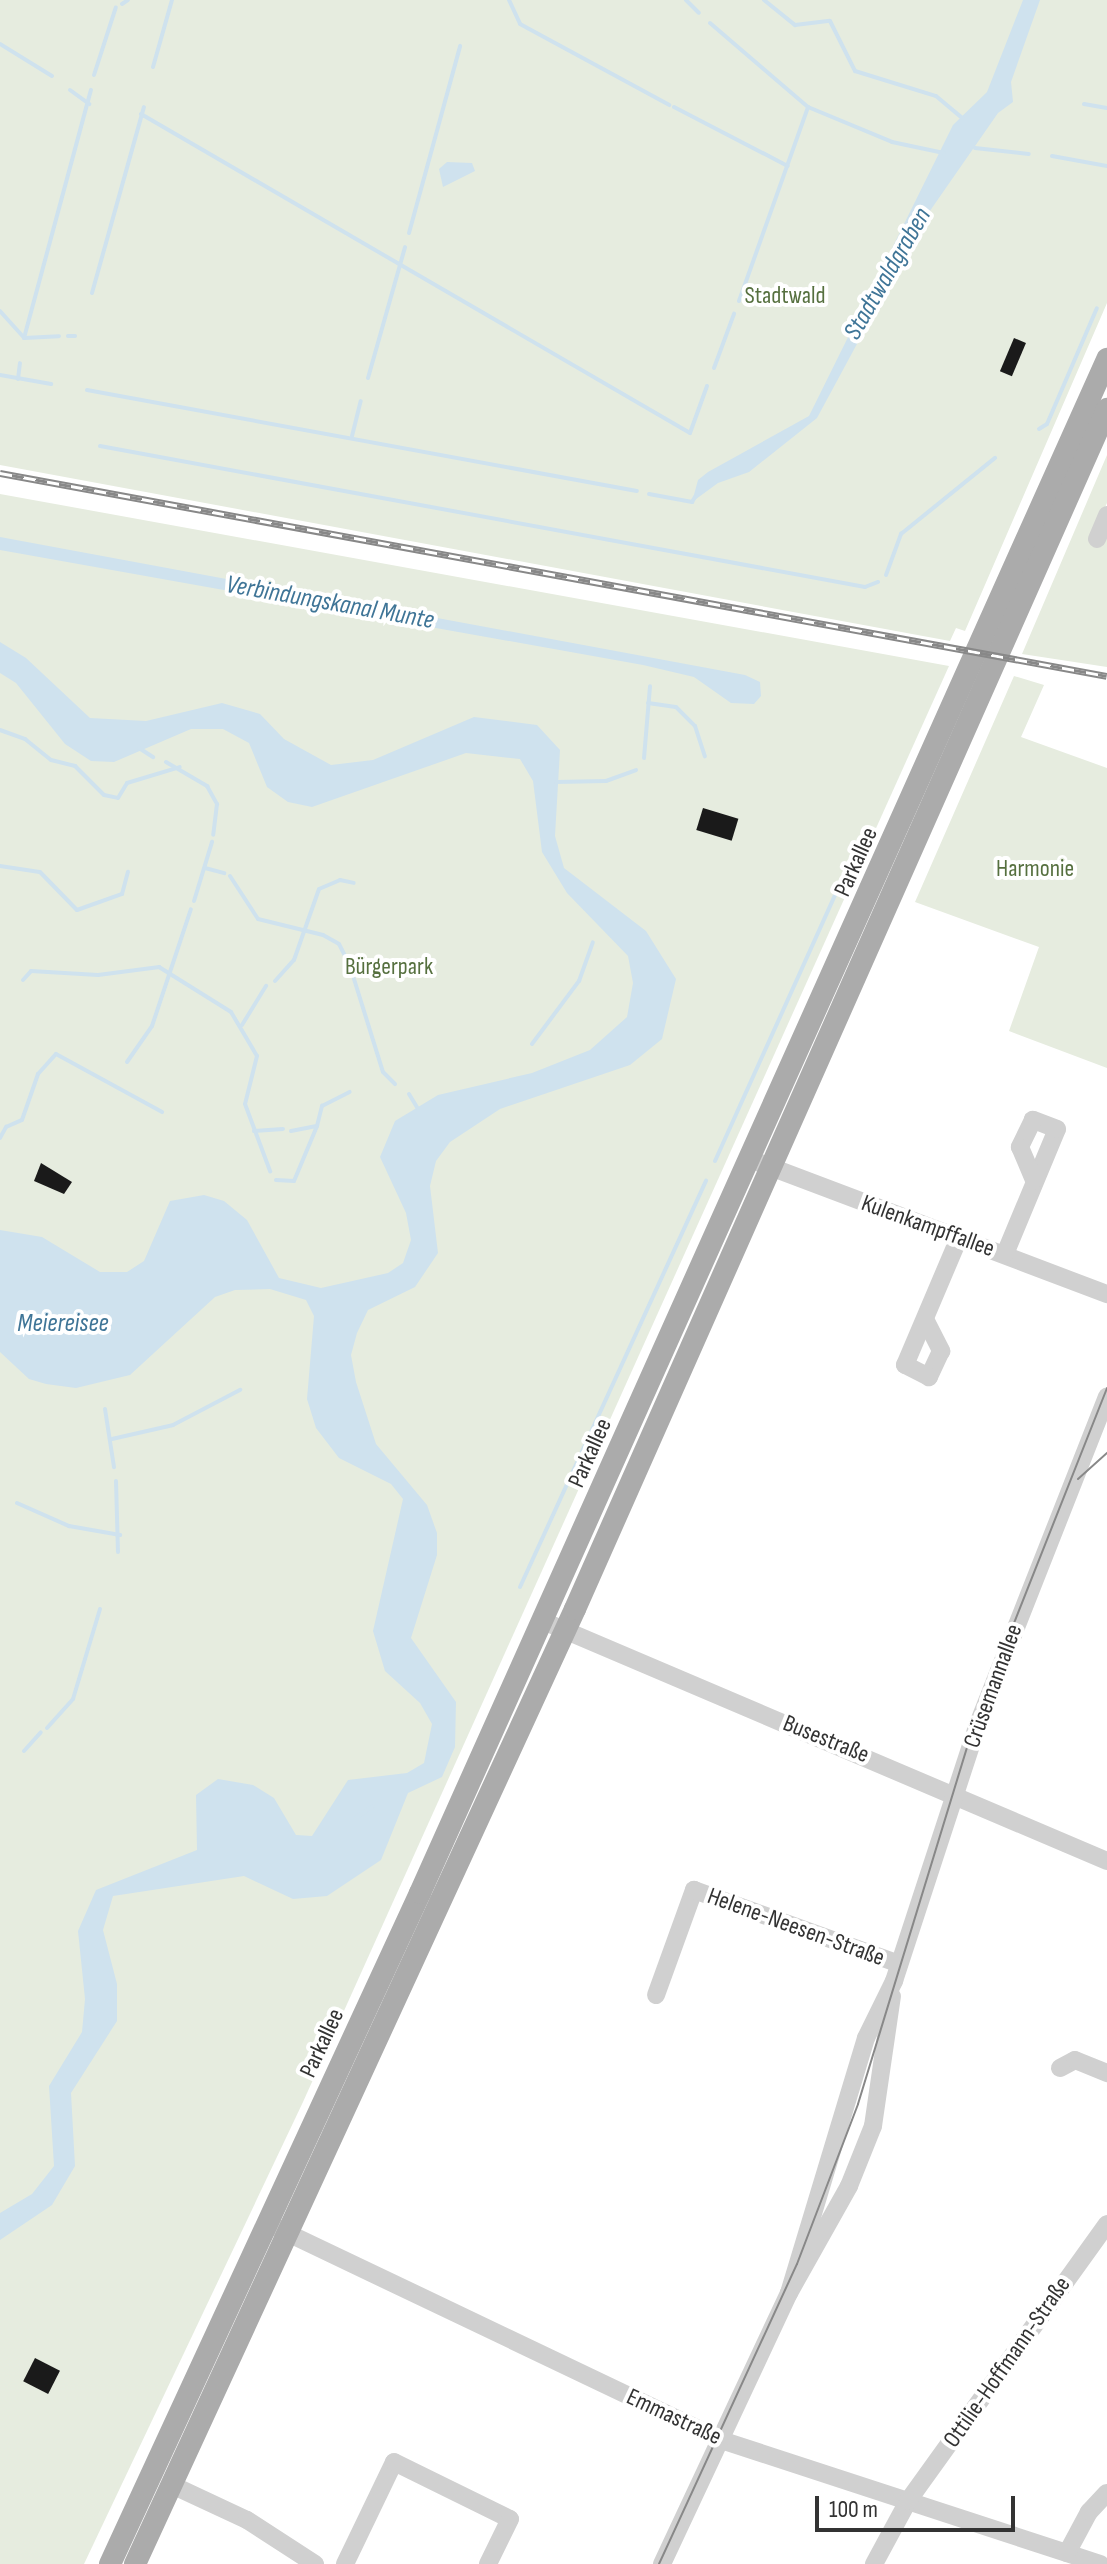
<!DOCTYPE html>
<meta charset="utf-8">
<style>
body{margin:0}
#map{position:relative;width:1107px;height:2564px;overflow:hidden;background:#fff;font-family:"Sofia Sans Condensed",sans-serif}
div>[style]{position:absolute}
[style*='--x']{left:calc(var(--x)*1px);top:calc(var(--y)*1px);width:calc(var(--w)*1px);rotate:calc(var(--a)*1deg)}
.green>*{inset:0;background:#e6ecdf}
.water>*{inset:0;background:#cfe2ee}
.stream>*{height:4px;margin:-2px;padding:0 2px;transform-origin:2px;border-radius:2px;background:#cfe2ee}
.building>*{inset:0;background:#1a1a1a;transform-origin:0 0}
.minor>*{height:18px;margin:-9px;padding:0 9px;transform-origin:9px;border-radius:9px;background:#d0d0d0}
.major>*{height:22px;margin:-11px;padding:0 11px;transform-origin:11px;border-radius:11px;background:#ababab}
.tram>*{height:2px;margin:-1px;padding:0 1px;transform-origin:1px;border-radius:1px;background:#888}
.rail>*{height:7px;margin-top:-3.5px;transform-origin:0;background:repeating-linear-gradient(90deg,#fff 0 12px,#888 0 24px);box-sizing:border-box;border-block:2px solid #888}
span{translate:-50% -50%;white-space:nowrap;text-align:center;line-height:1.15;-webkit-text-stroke:8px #fff;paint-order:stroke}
.park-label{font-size:24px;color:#56703f}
.street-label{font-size:24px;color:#333}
.water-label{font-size:26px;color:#3f7597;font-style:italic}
.scale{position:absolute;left:815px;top:2496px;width:200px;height:36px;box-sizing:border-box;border:4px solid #333;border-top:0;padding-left:10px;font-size:24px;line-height:28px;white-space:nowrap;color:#333;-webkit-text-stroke:6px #fff;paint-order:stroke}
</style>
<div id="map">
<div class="green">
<i style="clip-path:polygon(0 0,1107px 0,1107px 303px,965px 631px,956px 628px,950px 641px,0 465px)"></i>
<i style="clip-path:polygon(1107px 455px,1107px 503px,1091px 538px,1107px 537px,1107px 667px,1022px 654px)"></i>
<i style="clip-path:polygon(0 494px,949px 666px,303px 2102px,84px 2564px,0 2564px)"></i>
<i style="clip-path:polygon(1014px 676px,1044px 685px,1021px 737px,1107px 768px,1107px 1068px,1009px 1031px,1039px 947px,915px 902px)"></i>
</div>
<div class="water">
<i style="clip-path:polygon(1023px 0,1040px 0,1011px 82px,1013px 102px,998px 113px,925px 218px,817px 418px,749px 472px,718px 483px,692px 502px,698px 480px,708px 472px,809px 416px,953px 125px,987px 92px)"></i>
<i style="clip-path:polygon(447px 162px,472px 163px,475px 171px,443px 187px,439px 169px)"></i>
<i style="clip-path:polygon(0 537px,745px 675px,760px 682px,761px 696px,754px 704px,731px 703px,694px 677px,643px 665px,0 550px)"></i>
<i style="clip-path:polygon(0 642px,26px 658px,90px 718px,146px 721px,222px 703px,260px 714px,284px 739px,331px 765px,373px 760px,474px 717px,537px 725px,560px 750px,555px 836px,564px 868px,646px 931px,676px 979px,662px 1039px,630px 1065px,500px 1109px,450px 1142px,436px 1161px,430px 1186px,438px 1253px,415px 1287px,368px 1310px,357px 1333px,351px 1355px,356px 1382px,376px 1444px,427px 1505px,437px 1533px,437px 1555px,411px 1638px,456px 1702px,455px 1747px,442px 1777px,408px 1793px,381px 1860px,327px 1896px,293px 1899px,244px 1876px,113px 1896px,103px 1930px,117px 1984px,117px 2021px,71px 2093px,75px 2166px,52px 2205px,0 2240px,0 2213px,32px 2194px,54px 2166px,49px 2086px,82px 2032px,85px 1999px,78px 1931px,96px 1890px,197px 1850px,196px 1795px,218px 1779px,253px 1785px,274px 1798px,296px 1835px,312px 1836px,348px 1780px,407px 1773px,424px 1763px,432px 1724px,420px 1703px,385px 1671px,373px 1631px,403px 1499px,391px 1484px,339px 1458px,316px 1428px,307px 1399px,314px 1316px,306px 1300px,270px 1289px,235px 1290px,215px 1297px,130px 1375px,76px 1388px,46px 1384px,29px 1379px,0 1352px,0 1230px,42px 1237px,100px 1272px,127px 1272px,144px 1261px,170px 1201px,204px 1195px,224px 1201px,247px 1220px,279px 1278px,321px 1288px,388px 1273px,403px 1263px,411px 1240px,406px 1213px,380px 1157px,395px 1121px,438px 1095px,532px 1073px,590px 1050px,627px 1017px,633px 983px,628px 956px,567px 893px,542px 852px,533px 781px,520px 759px,466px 753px,312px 807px,288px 802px,267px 787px,249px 743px,223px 729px,191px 729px,114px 762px,91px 761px,65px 744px,16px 683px,0 673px)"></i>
</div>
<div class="stream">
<i style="--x:509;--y:0;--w:26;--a:65"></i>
<i style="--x:520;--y:24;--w:170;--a:28.5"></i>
<i style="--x:686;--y:0;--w:18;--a:45"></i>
<i style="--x:764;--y:0;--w:40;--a:39"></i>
<i style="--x:795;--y:25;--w:35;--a:-7"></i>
<i style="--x:830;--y:21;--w:56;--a:63.4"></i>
<i style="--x:855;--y:71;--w:85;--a:17.2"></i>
<i style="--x:936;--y:96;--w:34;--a:40"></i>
<i style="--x:122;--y:4;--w:7;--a:-34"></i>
<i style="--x:710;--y:23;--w:129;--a:40.6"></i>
<i style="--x:808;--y:107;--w:91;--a:22.6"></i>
<i style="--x:892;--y:142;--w:53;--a:11.9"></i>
<i style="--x:0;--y:44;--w:61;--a:31.6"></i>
<i style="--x:153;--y:67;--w:70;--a:-74.2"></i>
<i style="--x:94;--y:75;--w:71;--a:-72.1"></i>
<i style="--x:70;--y:90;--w:24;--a:36"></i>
<i style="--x:1084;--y:104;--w:23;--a:10"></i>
<i style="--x:674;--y:107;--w:128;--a:27.4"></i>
<i style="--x:141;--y:114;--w:635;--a:30.16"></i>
<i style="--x:690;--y:433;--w:50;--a:-70.1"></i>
<i style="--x:975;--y:148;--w:54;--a:6.3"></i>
<i style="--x:1052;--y:156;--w:56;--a:10.3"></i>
<i style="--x:409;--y:233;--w:194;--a:-74.7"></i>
<i style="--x:92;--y:293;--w:193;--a:-74.4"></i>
<i style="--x:739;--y:301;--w:206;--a:-70.4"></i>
<i style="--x:0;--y:311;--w:36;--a:48"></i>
<i style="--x:24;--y:338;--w:35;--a:-3"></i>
<i style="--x:68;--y:336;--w:7;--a:0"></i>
<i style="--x:24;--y:338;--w:257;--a:-74.9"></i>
<i style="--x:714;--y:368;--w:58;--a:-69.7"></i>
<i style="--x:0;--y:375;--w:52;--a:10"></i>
<i style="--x:368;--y:378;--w:136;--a:-74.2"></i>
<i style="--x:18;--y:379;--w:16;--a:-83"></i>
<i style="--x:87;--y:390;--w:559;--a:10.41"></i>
<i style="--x:1039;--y:429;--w:9;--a:-32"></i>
<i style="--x:1047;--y:424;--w:126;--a:-66.7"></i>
<i style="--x:352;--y:436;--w:36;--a:-76"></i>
<i style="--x:100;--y:446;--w:778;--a:10.44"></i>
<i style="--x:865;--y:587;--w:14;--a:-21"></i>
<i style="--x:649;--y:494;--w:44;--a:10.5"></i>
<i style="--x:692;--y:502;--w:6;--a:-59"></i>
<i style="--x:886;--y:575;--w:44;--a:-69.9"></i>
<i style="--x:901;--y:534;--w:121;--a:-39"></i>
<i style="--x:648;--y:703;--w:28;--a:8"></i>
<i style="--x:676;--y:707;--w:27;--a:45"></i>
<i style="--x:695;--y:726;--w:32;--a:72"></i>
<i style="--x:0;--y:730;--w:27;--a:20"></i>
<i style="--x:25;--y:739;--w:33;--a:39"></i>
<i style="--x:51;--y:760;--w:25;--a:14"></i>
<i style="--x:75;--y:766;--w:41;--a:45"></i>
<i style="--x:104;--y:795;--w:14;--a:12"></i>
<i style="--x:118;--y:798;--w:17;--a:-59"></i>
<i style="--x:127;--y:783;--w:55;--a:-16.8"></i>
<i style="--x:139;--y:748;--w:17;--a:33"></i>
<i style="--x:644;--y:758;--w:72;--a:-85.2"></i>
<i style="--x:166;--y:762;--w:48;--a:30.3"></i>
<i style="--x:207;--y:786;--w:21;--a:61"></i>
<i style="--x:217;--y:804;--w:31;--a:97"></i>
<i style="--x:556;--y:782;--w:50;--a:-1.1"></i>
<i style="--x:606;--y:781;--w:32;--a:-20"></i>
<i style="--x:0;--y:866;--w:40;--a:8.5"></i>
<i style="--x:40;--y:872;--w:53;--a:45.8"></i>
<i style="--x:77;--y:910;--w:48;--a:-19.6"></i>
<i style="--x:122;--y:894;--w:23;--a:-75"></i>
<i style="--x:205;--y:868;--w:20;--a:15"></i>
<i style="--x:230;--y:876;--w:51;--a:56.9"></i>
<i style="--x:258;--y:919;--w:67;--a:13.8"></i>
<i style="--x:323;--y:935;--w:18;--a:29"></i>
<i style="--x:339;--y:944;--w:28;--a:63"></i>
<i style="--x:194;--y:901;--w:62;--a:-73"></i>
<i style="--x:354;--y:979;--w:97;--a:72.7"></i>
<i style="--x:383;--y:1072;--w:17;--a:45"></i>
<i style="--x:23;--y:980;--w:12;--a:-48"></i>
<i style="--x:31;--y:971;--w:67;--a:3.4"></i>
<i style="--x:98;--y:975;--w:62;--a:-7.5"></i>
<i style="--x:159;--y:967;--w:85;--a:32"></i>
<i style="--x:231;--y:1012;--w:51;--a:59.4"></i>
<i style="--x:257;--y:1056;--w:49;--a:104"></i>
<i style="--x:245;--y:1104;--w:72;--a:69.5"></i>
<i style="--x:275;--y:981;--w:28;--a:-48"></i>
<i style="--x:294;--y:960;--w:75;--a:-70.6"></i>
<i style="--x:319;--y:889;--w:23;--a:-23"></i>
<i style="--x:340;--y:880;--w:14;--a:12"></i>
<i style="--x:242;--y:1025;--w:46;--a:-58.4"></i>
<i style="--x:532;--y:1044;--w:79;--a:-53.3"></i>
<i style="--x:579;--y:981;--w:41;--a:-70.3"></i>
<i style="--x:127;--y:1062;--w:44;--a:-55.2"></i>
<i style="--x:152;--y:1026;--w:123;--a:-71.6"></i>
<i style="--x:409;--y:1094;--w:17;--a:59"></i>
<i style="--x:254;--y:1131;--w:29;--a:-4"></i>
<i style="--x:291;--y:1131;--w:26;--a:-11"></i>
<i style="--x:317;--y:1126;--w:21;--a:-76"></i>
<i style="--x:322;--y:1106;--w:31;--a:-27"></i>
<i style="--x:0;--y:1138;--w:13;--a:-61"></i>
<i style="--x:6;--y:1127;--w:17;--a:-24"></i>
<i style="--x:22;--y:1120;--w:49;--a:-70.8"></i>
<i style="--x:38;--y:1074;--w:27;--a:-48"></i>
<i style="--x:56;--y:1054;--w:121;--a:28.7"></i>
<i style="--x:715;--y:1161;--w:321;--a:-65.7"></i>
<i style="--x:276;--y:1180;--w:18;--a:3"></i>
<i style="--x:294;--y:1181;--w:60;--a:-67.3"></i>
<i style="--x:105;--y:1409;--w:59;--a:81.2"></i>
<i style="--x:112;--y:1439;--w:63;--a:-12.9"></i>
<i style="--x:173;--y:1425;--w:76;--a:-27.6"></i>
<i style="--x:116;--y:1481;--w:71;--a:88.4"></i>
<i style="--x:17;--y:1503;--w:57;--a:23.9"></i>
<i style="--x:69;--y:1526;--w:52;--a:10"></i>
<i style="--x:520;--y:1587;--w:447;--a:-65.4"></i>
<i style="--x:47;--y:1728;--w:39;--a:-48"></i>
<i style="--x:73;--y:1699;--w:94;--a:-73.3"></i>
<i style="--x:24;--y:1751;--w:25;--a:-48"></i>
<i style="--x:357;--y:1817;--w:19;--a:-35"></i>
</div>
<div class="building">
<i style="left:1014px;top:338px;width:13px;height:36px;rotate:23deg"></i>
<i style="left:703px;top:808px;width:37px;height:23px;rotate:17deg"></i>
<i style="clip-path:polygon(41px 1163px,72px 1182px,64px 1194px,34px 1181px)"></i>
<i style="left:35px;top:2358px;width:28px;height:26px;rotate:27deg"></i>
</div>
<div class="minor">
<i style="--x:1097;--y:539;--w:26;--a:-67"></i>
<i style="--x:760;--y:1163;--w:371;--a:20.7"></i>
<i style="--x:1005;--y:1254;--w:135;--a:-67.4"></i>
<i style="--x:1057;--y:1129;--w:26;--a:-159"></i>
<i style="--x:1033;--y:1120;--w:30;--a:116"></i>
<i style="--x:1020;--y:1147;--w:36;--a:67"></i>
<i style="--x:926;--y:1321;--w:34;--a:63"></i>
<i style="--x:941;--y:1351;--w:29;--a:115"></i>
<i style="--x:929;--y:1377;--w:27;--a:-153"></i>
<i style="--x:905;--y:1365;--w:138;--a:-67"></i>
<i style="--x:543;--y:1621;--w:613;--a:23.05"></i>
<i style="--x:656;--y:1995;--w:112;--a:-70.1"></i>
<i style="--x:694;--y:1890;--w:218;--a:19.8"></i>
<i style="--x:1060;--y:2068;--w:17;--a:-28"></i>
<i style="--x:1075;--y:2060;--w:35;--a:22"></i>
<i style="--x:277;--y:2228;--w:492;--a:25.5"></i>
<i style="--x:721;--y:2440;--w:399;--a:18.1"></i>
<i style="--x:789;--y:2293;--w:266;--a:-73.2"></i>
<i style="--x:866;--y:2038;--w:64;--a:-63.8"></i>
<i style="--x:894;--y:1981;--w:270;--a:-71.9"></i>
<i style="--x:978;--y:1724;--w:352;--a:-68.5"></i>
<i style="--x:172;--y:2485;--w:83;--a:25"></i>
<i style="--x:247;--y:2520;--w:81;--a:32.9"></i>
<i style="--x:1067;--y:2553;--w:47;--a:-61.8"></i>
<i style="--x:1089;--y:2512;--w:26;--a:-47"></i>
<i style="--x:345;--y:2564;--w:113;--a:-64.3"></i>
<i style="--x:394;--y:2462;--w:129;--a:26.2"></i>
<i style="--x:510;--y:2519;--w:50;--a:116.1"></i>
<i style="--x:662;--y:2564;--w:299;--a:-64.9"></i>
<i style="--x:789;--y:2293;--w:123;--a:-60.7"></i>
<i style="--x:849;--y:2186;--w:65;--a:-68.2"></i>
<i style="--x:873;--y:2126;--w:131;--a:-81.7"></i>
<i style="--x:874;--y:2564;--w:72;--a:-61.6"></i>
<i style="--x:908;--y:2501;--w:341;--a:-54.3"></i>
</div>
<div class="major">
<i style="--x:110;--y:2564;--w:739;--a:-65.2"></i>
<i style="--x:420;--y:1893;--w:1681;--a:-65.87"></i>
<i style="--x:135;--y:2564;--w:1051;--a:-65.26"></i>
<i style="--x:575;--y:1609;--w:1313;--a:-66.09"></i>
</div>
<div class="tram">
<i style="--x:1078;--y:1479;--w:39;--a:-42"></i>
<i style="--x:659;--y:2564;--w:330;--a:-65.3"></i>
<i style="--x:797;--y:2264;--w:171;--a:-69.1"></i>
<i style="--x:858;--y:2104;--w:403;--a:-73"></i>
<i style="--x:976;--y:1719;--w:356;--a:-68.4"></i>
</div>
<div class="rail">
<i style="--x:0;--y:473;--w:1125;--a:10.39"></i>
</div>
<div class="park-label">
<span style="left:785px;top:296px">Stadtwald</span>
<span style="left:1035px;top:869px">Harmonie</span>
<span style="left:389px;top:967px">Bürgerpark</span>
</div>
<div class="street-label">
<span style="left:856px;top:862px;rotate:-66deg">Parkallee</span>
<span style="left:928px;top:1226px;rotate:20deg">Kulenkampffallee</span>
<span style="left:590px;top:1453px;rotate:-66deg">Parkallee</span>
<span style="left:993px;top:1686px;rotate:-70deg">Crüsemannallee</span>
<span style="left:826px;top:1739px;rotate:22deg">Busestraße</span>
<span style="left:796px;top:1927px;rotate:20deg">Helene-Neesen-Straße</span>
<span style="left:322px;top:2043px;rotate:-65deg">Parkallee</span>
<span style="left:1007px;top:2362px;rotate:-55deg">Ottilie-Hoffmann-Straße</span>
<span style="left:674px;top:2417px;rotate:25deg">Emmastraße</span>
</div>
<div class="water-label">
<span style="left:888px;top:274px;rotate:-60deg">Stadtwaldgraben</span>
<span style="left:330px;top:603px;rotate:10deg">Verbindungskanal Munte</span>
<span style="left:63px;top:1324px">Meiereisee</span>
</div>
<div class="scale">100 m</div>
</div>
